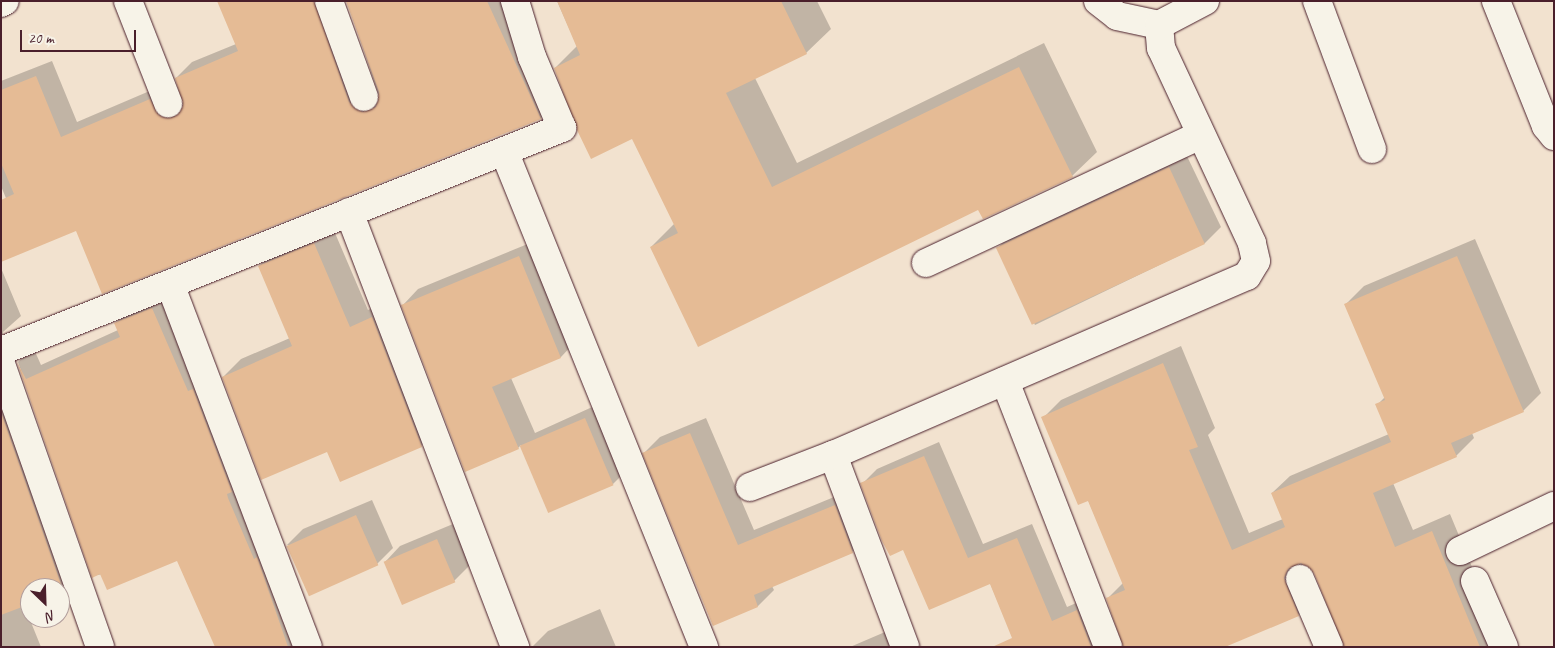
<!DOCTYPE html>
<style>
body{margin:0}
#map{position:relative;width:1555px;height:648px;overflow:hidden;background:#f2e2cf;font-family:Caveat,sans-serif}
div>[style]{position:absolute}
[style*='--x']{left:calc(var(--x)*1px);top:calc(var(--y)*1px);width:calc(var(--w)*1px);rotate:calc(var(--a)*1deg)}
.shadow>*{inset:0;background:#0003}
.building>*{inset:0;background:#e5bb95;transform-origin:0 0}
.roads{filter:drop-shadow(0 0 1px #4a1f2b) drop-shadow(0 0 1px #4a1f2b)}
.street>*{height:28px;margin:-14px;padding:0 14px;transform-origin:14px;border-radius:14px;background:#f7f3e8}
span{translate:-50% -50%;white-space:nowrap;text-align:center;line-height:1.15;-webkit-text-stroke:4px #f7f3e8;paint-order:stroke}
.frame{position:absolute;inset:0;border:2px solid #4a1f2b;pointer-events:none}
.north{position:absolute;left:20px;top:578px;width:50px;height:50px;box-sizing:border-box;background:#f7f3e8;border:1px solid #b29e9c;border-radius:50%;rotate:156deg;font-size:14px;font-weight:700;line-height:20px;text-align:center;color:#4a1f2b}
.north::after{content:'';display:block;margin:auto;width:18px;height:22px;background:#4a1f2b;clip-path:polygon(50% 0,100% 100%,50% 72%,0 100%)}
.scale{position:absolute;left:20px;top:30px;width:116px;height:22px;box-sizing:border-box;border:2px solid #4a1f2b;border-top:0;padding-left:6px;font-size:15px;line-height:18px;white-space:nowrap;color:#4a1f2b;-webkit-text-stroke:4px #f7f3e8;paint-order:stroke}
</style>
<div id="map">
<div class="shadow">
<i style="clip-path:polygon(218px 1px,334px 1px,370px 94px,379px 96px,347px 1px,511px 1px,556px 103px,541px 118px,103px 292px,77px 229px,27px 250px,1px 186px,1px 81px,52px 61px,77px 122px,166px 84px,174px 100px,184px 102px,176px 78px,192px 62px,236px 44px)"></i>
<i style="clip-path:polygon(557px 1px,817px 1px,831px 29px,806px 53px,755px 78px,797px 163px,1044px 43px,1097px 152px,1072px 176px,979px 209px,651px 247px,675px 223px,633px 137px,555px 68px,577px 46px)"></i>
<i style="clip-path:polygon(1185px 152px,1221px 227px,1205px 243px,1035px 325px,998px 248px,1013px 232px)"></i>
<i style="clip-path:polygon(332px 226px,368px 310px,390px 300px,439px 429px,421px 446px,327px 451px,223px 377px,241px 359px,290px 338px,259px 266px,277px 248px)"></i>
<i style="clip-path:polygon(1475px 239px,1541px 393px,1523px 411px,1472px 433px,1474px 438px,1456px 456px,1393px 483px,1413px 530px,1450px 514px,1492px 615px,1515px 647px,1344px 647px,1315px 572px,1303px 563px,1316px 597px,1298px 615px,1107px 599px,1124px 582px,1088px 500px,1043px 418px,1061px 400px,1181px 346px,1215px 428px,1208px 435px,1249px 533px,1283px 519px,1272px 493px,1290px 476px,1389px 434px,1377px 405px,1385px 397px,1346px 304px,1364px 286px)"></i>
<i style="clip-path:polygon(535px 241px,576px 341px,561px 357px,511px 378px,535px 433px,601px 403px,629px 468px,613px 484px,550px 511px,521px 445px,518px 448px,403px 305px,418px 289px)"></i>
<i style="clip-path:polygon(1px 268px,21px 316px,3px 332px,1px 353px,78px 573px,60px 590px,30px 588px,30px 602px,24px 605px,41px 647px,1px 647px)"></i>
<i style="clip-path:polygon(168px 293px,310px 647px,216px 647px,177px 559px,93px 576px,18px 362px,33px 347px,41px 365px,118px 330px,116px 323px,131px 307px)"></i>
<i style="clip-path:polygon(706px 418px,754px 530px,851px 490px,868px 536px,852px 552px,772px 586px,774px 590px,758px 606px,713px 625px,644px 453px,660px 437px)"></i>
<i style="clip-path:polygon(939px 442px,983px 544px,1032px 524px,1067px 607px,1092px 596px,1116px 647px,1017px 647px,990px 583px,904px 549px,862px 484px,877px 469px)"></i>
<i style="clip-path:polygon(372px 500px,393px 548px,377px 564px,287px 545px,303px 529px)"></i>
<i style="clip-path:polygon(453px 524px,470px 565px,454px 581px,385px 562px,400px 546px)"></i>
<i style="clip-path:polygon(600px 609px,616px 647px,532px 647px,548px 631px)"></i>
<i style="clip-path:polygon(892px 629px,899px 647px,850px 647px)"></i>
</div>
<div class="building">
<i style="clip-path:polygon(217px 1px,314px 1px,349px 102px,362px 112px,376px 107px,379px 92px,346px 1px,487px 1px,541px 119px,102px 294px,76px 231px,1px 262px,1px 200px,14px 194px,1px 163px,1px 90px,36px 76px,61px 137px,150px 99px,159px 115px,174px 117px,183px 105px,175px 78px,238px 51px)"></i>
<i style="clip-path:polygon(557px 1px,781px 1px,807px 54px,726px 93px,772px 187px,1019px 67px,1073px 177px,983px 219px,978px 210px,698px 347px,650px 247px,678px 233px,632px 139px,591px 159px,577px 130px,554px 68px,580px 55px)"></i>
<i style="left:1169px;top:167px;width:85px;height:191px;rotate:65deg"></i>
<i style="clip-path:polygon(314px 243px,350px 327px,372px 317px,422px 447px,340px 482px,327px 452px,261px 480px,222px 377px,292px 346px,258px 266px)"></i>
<i style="clip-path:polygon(519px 256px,561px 358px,492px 387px,519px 449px,465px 472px,401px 305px)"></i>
<i style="clip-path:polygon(1457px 256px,1524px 412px,1451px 443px,1457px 457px,1373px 493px,1395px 547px,1432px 531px,1480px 647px,1344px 647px,1314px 573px,1301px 563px,1288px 569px,1284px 578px,1299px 616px,1225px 647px,1123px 647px,1106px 598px,1125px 590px,1088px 501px,1078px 505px,1041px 417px,1163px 363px,1198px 447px,1189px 450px,1232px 550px,1285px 527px,1271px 493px,1391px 442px,1375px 404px,1385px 400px,1344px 304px)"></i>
<i style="clip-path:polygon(152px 308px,188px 391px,193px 389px,232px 492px,227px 494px,228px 498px,254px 559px,257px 557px,288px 647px,215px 647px,177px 561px,107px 590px,100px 574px,92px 578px,17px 362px,26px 379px,120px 337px,114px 323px)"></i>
<i style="clip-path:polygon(1px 412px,63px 590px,30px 588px,30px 604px,1px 615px)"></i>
<i style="left:585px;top:418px;width:73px;height:71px;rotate:67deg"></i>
<i style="clip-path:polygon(690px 433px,738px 545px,835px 505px,853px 553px,754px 595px,758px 607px,713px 626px,642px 453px)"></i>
<i style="clip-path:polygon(924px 456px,968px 558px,1017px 538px,1052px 621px,1077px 610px,1091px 647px,992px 647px,1012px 638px,990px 584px,929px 610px,903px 550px,890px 556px,882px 541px,860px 483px)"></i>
<i style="left:356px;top:515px;width:55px;height:76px;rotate:66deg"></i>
<i style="left:437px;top:539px;width:47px;height:58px;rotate:67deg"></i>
</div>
<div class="roads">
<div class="street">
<i style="--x:128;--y:1;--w:110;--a:68.6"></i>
<i style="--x:329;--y:1;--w:102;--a:70"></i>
<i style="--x:1098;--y:1;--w:24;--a:38"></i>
<i style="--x:1117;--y:16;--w:43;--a:12.1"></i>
<i style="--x:1317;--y:1;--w:158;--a:69.6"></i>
<i style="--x:1496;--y:1;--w:135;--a:68.2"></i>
<i style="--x:1546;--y:126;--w:13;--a:51"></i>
<i style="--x:1;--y:3;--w:4;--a:-27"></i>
<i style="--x:504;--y:151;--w:535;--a:68.04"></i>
<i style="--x:349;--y:212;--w:466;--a:69.1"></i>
<i style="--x:926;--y:263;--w:303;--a:-25"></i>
<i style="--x:170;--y:284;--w:388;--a:69.2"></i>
<i style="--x:1;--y:351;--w:604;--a:-21.68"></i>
<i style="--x:562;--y:128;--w:77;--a:-112.9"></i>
<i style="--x:532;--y:57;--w:59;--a:-106.9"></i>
<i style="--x:1;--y:364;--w:300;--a:70.7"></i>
<i style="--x:1005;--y:381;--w:285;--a:68.8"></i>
<i style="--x:833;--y:455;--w:205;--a:69.4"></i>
<i style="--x:750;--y:487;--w:89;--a:-21.1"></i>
<i style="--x:833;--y:455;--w:451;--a:-23.4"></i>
<i style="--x:1247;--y:276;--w:17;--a:-59"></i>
<i style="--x:1256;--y:261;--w:18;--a:-103"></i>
<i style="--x:1252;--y:243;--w:215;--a:-115"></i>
<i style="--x:1161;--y:48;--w:23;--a:-95"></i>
<i style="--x:1159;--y:25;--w:52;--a:-27.6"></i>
<i style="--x:1460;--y:551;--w:104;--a:-25.6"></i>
<i style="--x:1300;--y:579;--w:74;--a:66.9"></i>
<i style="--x:1475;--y:581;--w:72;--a:66.3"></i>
</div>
</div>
<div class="frame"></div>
<div class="north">N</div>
<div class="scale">20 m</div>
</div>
